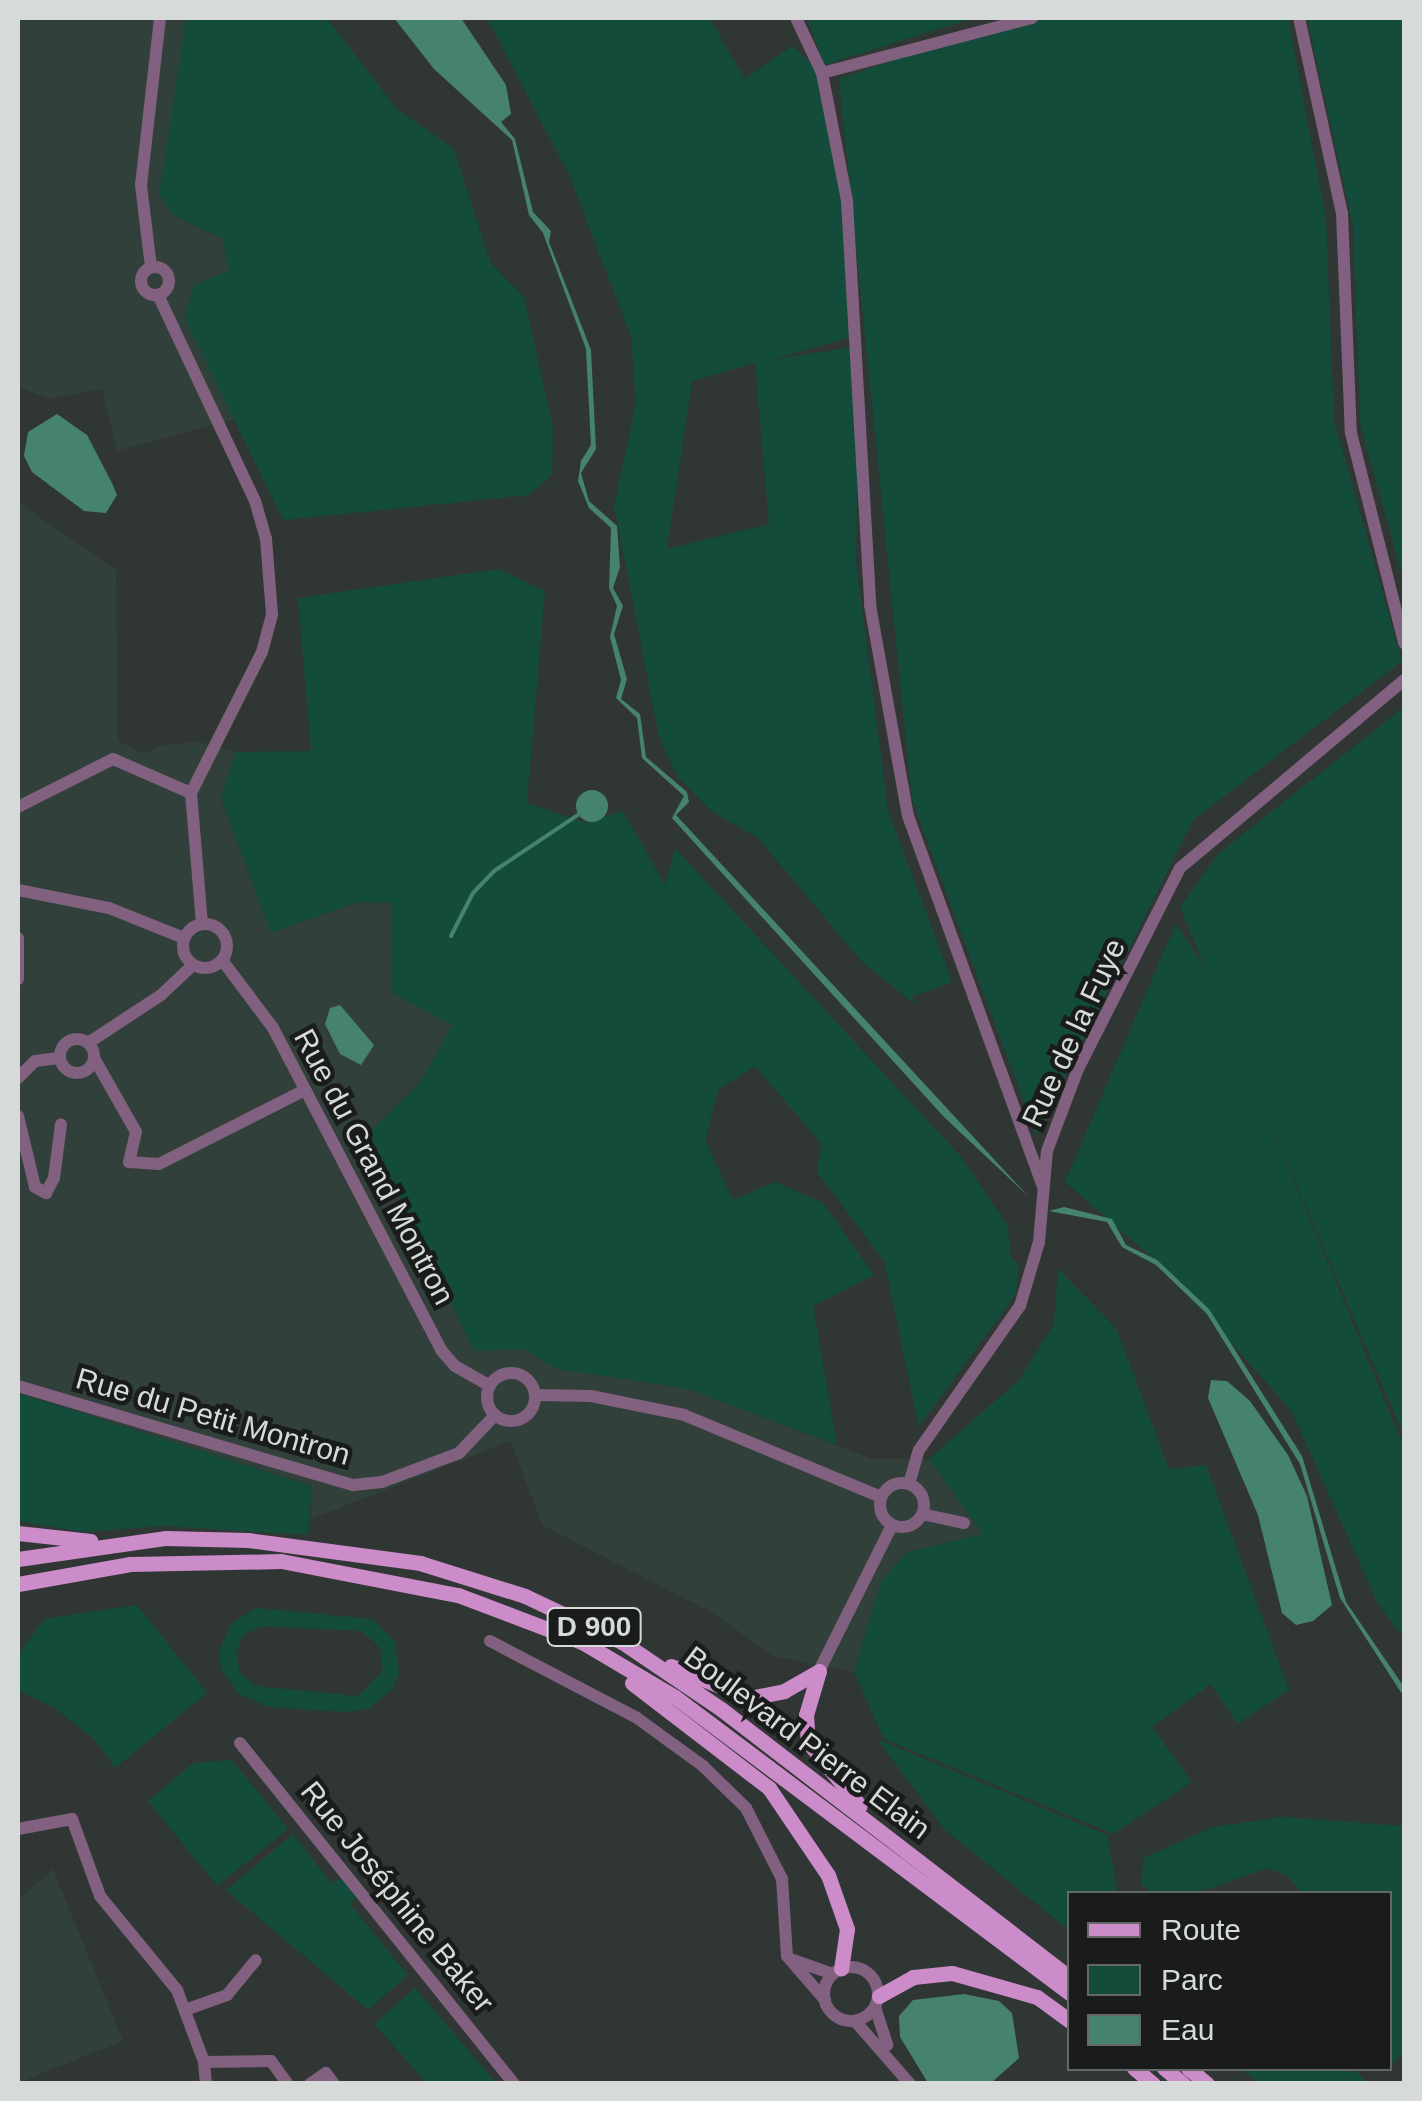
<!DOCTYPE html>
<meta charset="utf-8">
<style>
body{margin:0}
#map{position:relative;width:1422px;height:2101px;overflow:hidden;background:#2f3633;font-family:Arial,sans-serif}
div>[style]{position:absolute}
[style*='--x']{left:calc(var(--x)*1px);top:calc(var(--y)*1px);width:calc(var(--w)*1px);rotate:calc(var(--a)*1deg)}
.built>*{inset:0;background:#32403b}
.green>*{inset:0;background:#144c3b}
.water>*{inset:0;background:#46836e}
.round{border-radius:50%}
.stream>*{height:4px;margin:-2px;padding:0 2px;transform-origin:2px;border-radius:2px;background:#46836e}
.minor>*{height:12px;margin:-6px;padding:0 6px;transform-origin:6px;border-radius:6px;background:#81617f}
.minor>.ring{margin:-6px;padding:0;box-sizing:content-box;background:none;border:12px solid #81617f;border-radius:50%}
.major>*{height:15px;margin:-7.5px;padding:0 7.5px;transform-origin:7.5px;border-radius:7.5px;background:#cc8bc9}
span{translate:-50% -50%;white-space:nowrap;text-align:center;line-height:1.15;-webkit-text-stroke:9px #1a1c1b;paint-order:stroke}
.shield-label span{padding:2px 8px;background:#1a1c1b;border:2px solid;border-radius:8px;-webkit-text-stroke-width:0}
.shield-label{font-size:28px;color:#d6dad8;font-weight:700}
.street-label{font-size:30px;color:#d6dad8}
.frame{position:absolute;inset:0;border:20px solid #d6dad8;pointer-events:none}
.legend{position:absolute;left:1067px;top:1891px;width:325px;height:180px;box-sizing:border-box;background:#1a1c1b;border:2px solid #656867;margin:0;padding:12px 18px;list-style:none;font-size:30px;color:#d6dad8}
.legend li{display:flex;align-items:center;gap:20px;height:50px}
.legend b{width:50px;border:2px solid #656867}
</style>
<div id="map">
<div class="built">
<i style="clip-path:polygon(18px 18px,186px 18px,173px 215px,223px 239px,228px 271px,184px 317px,234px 419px,117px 451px,102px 389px,48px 399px,18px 386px)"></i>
<i style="clip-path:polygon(18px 502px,116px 570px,118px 741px,144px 754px,161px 745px,200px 742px,236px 752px,221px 799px,271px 933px,358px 902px,392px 903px,392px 993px,453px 1025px,420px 1082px,369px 1133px,474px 1350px,524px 1349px,557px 1369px,689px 1389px,872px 1459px,929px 1459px,983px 1534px,907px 1552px,880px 1584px,854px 1672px,773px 1656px,713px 1613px,542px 1525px,511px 1441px,311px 1519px,312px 1485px,18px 1393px)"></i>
<i style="clip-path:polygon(53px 1869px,123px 2041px,18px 2083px,18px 1900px)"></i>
</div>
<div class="green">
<i style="clip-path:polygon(186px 18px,327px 18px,396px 108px,454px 149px,490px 262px,524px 297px,553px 428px,552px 475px,529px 495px,283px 520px,184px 317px,194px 285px,228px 271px,223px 239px,173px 215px,159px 194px)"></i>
<i style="clip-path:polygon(evenodd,487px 18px,709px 18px,745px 79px,792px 46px,822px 73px,847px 201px,859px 335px,770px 360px,859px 346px,856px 562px,888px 810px,952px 982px,912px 997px,917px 1006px,862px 962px,758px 838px,712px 812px,677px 776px,659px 737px,614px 505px,636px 404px,631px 337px,570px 177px,487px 18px,755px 363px,769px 524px,667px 549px,692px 381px,755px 363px)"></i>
<i style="clip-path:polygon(807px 18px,974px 18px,824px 65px)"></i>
<i style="clip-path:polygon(1017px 18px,1288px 18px,1326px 218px,1334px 420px,1402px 661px,1193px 820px,1036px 1135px,912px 800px,839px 79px)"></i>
<i style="clip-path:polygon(1307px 18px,1404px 18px,1404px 582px,1360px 424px,1353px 226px)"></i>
<i style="clip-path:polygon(499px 569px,545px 591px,527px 803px,586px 823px,623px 811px,665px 885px,675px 848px,962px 1158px,1008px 1226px,1011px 1258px,1019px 1264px,1016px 1294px,919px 1427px,884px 1261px,817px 1172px,821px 1143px,755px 1066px,718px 1090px,705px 1140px,733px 1200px,775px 1182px,823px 1203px,874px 1275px,813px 1306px,837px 1445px,689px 1389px,557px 1369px,524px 1349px,474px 1351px,369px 1133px,420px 1083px,452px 1025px,392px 993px,392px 903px,358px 902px,271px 933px,221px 798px,236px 752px,311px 751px,298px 598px)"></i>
<i style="clip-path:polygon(1404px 707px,1404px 1436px,1262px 1103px,1404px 1447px,1404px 1639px,1377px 1602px,1291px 1410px,1164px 1268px,1065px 1182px,1176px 923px,1205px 968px,1180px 907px,1218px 854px)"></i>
<i style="clip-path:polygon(1058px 1269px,1116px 1328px,1169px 1469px,1206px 1465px,1289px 1690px,1237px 1724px,1211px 1684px,1152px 1727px,1192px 1782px,1113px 1834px,884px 1739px,854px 1672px,880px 1583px,907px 1552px,983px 1534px,929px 1459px,1019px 1380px,1054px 1324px)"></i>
<i style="clip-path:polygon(18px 1393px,312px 1486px,308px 1535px,164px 1526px,84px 1532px,18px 1521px)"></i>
<i style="clip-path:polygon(137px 1605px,207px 1693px,115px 1768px,96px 1741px,56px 1709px,18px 1690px,18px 1655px,44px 1619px)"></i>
<i style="clip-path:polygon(evenodd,256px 1608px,372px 1619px,395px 1641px,399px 1673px,393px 1689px,368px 1709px,346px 1712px,269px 1707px,239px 1694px,221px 1669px,219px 1653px,230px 1624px,256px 1608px,261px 1626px,362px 1631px,380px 1648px,383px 1671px,358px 1696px,255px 1686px,240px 1673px,236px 1653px,243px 1635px,261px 1626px)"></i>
<i style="clip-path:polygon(877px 1739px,1107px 1835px,1118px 1893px,1070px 1894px,1069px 1930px,944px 1829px)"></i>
<i style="clip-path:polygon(232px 1760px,288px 1829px,217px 1886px,148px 1801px,193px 1763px)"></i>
<i style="clip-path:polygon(1282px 1817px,1404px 1826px,1404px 2052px,1390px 2065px,1390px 1894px,1301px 1893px,1289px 1877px,1268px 1868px,1197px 1893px,1153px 1893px,1142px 1885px,1143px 1858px,1213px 1827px)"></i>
<i style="clip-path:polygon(293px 1834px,332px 1884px,342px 1877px,358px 1897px,350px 1904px,408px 1975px,368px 2010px,226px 1890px)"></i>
<i style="clip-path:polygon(415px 1988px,496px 2083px,427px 2083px,374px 2024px)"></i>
<i style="clip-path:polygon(1239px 2069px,1353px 2069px,1366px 2081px,1261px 2083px)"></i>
</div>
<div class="water">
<i style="clip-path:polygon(394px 18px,461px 18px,506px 85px,511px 114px,501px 122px,515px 139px,533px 212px,551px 231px,549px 242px,591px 350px,596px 449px,581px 473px,589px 501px,617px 526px,620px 567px,613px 588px,623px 606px,614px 634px,627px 679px,621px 699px,640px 714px,646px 757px,687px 792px,689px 802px,676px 815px,1028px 1196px,944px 1117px,672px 818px,684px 796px,642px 758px,637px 718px,616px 698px,621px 680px,610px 637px,617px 606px,609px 588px,611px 528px,589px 508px,578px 481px,581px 461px,591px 445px,586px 349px,543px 233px,529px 215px,512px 140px,434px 69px)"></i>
<i style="clip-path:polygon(57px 414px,87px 435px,112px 483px,117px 495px,106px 513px,84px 511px,32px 472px,24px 456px,28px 432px)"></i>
<i class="round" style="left:576px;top:790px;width:32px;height:32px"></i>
<i style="clip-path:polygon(340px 1005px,374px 1045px,361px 1065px,340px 1054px,325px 1024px,330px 1008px)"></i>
<i style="clip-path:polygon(1064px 1207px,1112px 1219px,1126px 1245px,1157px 1260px,1209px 1309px,1302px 1456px,1346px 1602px,1404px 1687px,1404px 1697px,1340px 1598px,1300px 1464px,1207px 1314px,1156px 1265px,1122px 1247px,1107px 1222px,1049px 1211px)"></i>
<i style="clip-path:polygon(1211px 1380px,1227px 1381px,1250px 1401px,1288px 1455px,1307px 1496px,1332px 1605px,1313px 1621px,1296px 1625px,1282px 1613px,1258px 1515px,1208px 1398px)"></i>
<i style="clip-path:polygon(964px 1994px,999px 2001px,1012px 2013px,1019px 2058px,991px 2083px,928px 2083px,900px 2037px,899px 2016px,913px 2000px)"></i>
</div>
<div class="stream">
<i style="--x:451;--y:936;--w:48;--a:-62.9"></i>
<i style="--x:473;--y:893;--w:30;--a:-46"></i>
<i style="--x:494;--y:871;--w:101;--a:-33.7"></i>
</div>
<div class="minor">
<i style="--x:796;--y:18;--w:61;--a:64.7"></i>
<i style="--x:822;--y:73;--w:130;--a:78.9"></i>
<i style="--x:847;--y:201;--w:405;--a:86.7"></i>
<i style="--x:870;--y:605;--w:214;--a:79.8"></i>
<i style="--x:908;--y:816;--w:394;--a:70"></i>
<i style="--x:1299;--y:18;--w:200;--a:77.6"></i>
<i style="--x:1342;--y:213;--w:220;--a:87.7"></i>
<i style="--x:1351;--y:433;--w:217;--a:75.8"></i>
<i style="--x:822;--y:73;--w:217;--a:-14.7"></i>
<i class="ring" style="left:141px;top:267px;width:16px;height:16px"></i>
<i style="--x:151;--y:267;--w:83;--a:-97"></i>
<i style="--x:141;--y:185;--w:168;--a:-83.5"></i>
<i style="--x:191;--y:793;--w:131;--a:85.2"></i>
<i style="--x:18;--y:807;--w:106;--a:-26.8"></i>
<i style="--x:113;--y:759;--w:85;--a:23.6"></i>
<i style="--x:191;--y:793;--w:158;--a:-63.3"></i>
<i style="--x:262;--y:652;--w:39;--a:-75"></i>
<i style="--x:272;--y:614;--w:75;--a:-94.6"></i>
<i style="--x:266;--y:539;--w:40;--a:-106"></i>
<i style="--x:255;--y:501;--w:228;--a:-115.2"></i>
<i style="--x:18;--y:890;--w:93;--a:11.2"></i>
<i style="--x:109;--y:908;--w:81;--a:21.8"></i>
<i class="ring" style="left:183px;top:924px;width:32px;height:32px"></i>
<i style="--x:18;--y:938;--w:41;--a:90"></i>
<i style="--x:222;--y:960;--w:85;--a:53.1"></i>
<i style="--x:273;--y:1028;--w:363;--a:62.4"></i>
<i style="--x:441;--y:1350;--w:21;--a:49"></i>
<i style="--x:455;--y:1366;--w:40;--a:29.7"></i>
<i class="ring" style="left:60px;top:1039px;width:22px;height:22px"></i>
<i style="--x:88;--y:1043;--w:87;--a:-33.3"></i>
<i style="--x:161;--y:995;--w:44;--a:-43.2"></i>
<i style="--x:94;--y:1058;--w:85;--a:60.4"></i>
<i style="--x:136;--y:1132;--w:31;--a:103"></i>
<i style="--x:129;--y:1162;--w:30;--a:4"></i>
<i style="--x:159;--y:1164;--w:164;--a:-26.9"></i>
<i style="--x:18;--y:1078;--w:24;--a:-45"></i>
<i style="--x:35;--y:1061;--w:24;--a:-7"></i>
<i style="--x:18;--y:1116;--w:73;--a:76.5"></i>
<i style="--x:35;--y:1187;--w:13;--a:29"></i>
<i style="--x:46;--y:1193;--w:17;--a:-62"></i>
<i style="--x:54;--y:1178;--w:54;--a:-82.6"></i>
<i class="ring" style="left:487px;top:1373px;width:36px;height:36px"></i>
<i style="--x:18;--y:1386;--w:349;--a:16.5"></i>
<i style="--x:353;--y:1485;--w:29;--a:-6"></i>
<i style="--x:382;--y:1482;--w:82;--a:-20.6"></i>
<i style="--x:459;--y:1453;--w:52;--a:-46.5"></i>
<i style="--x:535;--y:1395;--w:56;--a:1"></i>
<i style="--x:591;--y:1396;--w:95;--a:11.5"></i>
<i style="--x:684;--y:1415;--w:213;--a:22.6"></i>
<i class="ring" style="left:880px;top:1483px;width:32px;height:32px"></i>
<i style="--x:909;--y:1484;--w:35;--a:-74"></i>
<i style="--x:919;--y:1450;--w:176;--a:-55"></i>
<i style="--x:1020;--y:1306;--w:67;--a:-73.5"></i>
<i style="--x:1039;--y:1242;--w:91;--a:-85"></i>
<i style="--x:1047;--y:1151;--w:88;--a:-69.3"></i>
<i style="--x:1078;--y:1069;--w:225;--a:-63.1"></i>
<i style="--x:1180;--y:868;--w:292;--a:-40"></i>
<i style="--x:922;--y:1514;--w:43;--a:12.1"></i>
<i style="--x:490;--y:1641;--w:166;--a:27.6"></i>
<i style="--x:637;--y:1718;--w:82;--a:36"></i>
<i style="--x:703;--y:1766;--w:60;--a:44.3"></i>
<i style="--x:746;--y:1808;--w:80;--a:63.1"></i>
<i style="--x:782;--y:1879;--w:77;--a:86.3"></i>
<i style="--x:787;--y:1956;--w:58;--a:49.2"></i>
<i style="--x:819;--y:1671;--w:163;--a:-63.4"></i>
<i style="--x:240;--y:1743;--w:437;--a:51.2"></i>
<i style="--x:18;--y:1829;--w:55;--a:-10.5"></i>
<i style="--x:72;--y:1819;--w:82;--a:70"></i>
<i style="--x:100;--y:1896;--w:122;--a:50.7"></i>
<i style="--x:177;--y:1990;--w:77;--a:69.4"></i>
<i style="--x:204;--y:2062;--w:67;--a:-0.9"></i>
<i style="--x:271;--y:2061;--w:29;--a:54"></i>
<i style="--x:793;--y:1960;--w:42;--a:19.3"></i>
<i class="ring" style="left:824px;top:1967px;width:42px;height:42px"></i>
<i style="--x:875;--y:2007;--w:40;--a:72"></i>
<i style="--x:185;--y:2010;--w:45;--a:-19.7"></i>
<i style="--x:227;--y:1995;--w:45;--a:-50.4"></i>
<i style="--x:855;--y:2021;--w:84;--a:48.9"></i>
<i style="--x:204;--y:2062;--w:22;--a:85"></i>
<i style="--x:310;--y:2084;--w:19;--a:-35"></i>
<i style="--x:326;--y:2073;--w:14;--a:54"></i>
</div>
<div class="major">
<i style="--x:18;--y:1533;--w:73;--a:6.3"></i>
<i style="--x:18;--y:1559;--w:148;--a:-8.1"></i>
<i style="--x:165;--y:1538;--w:83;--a:1.4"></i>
<i style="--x:248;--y:1540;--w:174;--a:7.6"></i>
<i style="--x:420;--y:1563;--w:110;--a:17.4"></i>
<i style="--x:525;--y:1596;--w:107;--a:25.4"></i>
<i style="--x:622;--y:1642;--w:120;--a:34.1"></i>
<i style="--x:721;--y:1709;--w:441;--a:37.6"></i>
<i style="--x:18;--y:1584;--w:114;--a:-10.1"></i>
<i style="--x:130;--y:1564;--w:151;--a:-1.1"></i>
<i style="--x:281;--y:1561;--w:180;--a:10.9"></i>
<i style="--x:458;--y:1595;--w:133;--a:20.8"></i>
<i style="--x:582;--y:1642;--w:108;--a:30.6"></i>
<i style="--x:675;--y:1697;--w:494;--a:36.9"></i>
<i style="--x:671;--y:1666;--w:84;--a:22.3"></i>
<i style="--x:749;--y:1698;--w:36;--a:-11"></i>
<i style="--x:784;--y:1691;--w:40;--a:-29.7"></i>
<i style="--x:819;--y:1671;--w:46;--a:106.5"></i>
<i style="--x:806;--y:1715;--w:27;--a:86"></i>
<i style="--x:808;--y:1742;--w:82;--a:50.9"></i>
<i style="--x:632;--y:1683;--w:173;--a:37.5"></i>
<i style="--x:769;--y:1788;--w:105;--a:55.9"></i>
<i style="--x:828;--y:1875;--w:57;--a:70.6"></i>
<i style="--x:847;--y:1929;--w:40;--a:98.5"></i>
<i style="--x:879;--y:1996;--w:39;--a:-29"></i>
<i style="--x:913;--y:1977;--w:39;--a:-6"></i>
<i style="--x:952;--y:1973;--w:88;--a:15.8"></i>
<i style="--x:1037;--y:1997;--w:41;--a:36"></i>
<i style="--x:1134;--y:2068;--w:25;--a:40"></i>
<i style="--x:1164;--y:2068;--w:25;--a:40"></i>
<i style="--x:1188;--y:2068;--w:25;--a:40"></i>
</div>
<div class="shield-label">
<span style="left:594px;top:1627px">D 900</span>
</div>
<div class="street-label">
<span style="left:1074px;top:1033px;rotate:-65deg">Rue de la Fuye</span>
<span style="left:374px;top:1167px;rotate:62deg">Rue du Grand Montron</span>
<span style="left:213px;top:1417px;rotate:16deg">Rue du Petit Montron</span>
<span style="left:807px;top:1743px;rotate:37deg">Boulevard Pierre Elain</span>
<span style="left:397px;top:1897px;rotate:51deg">Rue Joséphine Baker</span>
</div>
<div class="frame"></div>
<ul class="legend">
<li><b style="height:12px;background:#cc8bc9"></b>Route</li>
<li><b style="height:28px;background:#144c3b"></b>Parc</li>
<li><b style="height:28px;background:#46836e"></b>Eau</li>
</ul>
</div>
